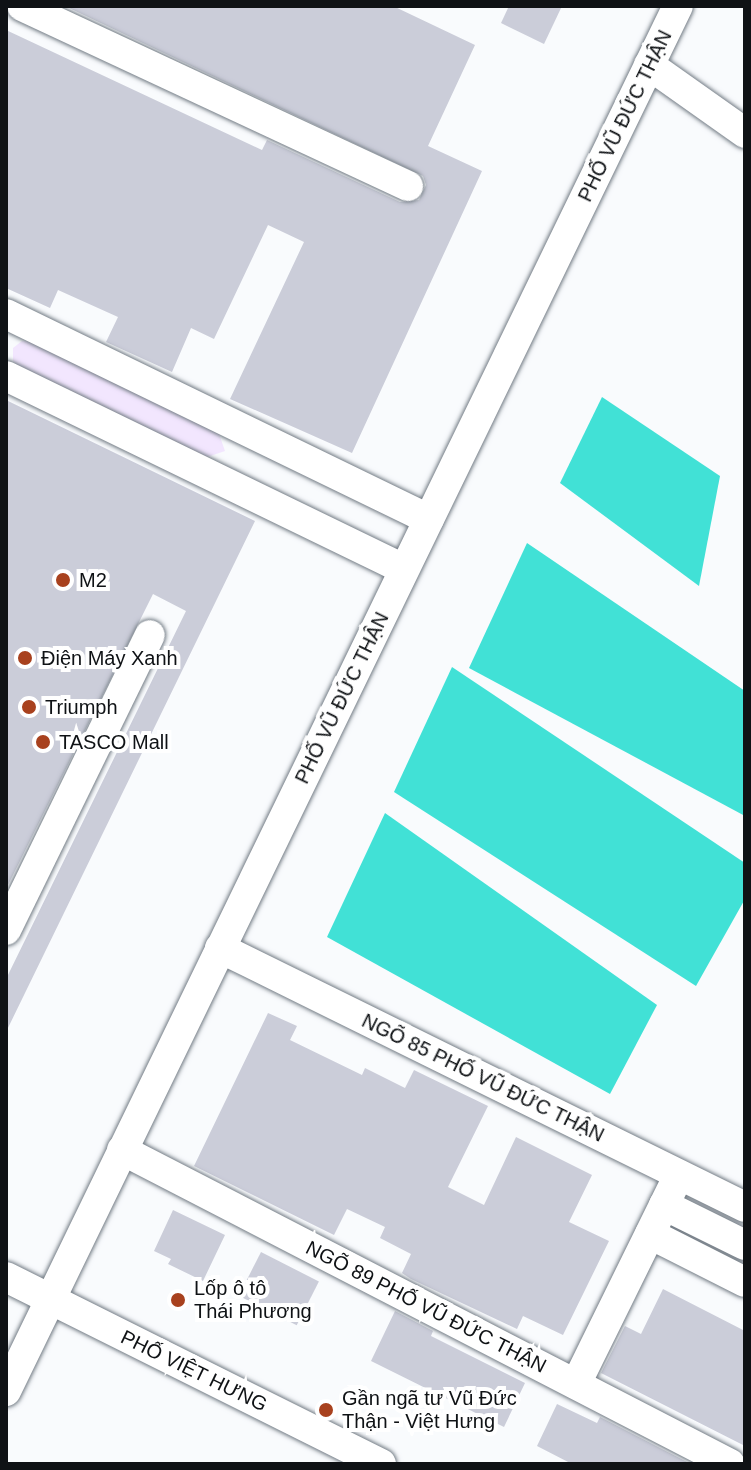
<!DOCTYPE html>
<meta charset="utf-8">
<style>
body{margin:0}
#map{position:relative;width:751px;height:1470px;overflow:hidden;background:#f9fbfd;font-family:Helvetica,sans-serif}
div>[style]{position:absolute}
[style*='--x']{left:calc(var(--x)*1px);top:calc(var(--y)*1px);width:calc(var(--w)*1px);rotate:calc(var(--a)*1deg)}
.green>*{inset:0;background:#f2e6fe}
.water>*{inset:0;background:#41e1d6}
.building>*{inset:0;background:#cbcdd9;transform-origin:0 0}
.roads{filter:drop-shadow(0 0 2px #737c85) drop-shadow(0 0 2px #737c85)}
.minor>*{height:30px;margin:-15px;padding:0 15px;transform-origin:15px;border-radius:15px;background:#fff}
.dots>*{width:22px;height:22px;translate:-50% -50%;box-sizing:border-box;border:4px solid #fff;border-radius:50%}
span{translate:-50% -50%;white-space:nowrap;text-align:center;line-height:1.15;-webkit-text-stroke:8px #fff;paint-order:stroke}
.street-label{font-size:20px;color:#0f1215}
.poi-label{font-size:20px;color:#0f1215}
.left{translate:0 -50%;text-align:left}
.frame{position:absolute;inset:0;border:8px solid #0f1215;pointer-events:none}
</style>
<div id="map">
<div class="green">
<i style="clip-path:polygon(22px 341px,36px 342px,218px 431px,225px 451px,204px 458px,22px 370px,13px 361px,13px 348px)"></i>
</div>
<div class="water">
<i style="clip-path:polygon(602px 397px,720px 476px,699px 586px,560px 483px)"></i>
<i style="clip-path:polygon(527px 543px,745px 691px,745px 816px,469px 668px)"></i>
<i style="clip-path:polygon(452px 667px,745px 863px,745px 899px,696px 986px,394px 792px)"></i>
<i style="clip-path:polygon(385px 813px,657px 1005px,610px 1094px,327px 937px)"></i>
</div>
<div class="building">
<i style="clip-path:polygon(65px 6px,393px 6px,475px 45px,428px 146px,482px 171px,352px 453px,230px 399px,304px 242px,268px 225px,214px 339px,191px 328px,172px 372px,106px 342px,118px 317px,58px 290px,50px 308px,6px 288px,6px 30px,262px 150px,267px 140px,400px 202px,419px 200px,426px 185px,423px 176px)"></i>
<i style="clip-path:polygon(509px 6px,562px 6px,544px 44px,501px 23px)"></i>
<i style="clip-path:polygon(6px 400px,255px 521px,6px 1032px,6px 979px,186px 611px,153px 594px,6px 889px)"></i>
<i style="clip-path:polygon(268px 1013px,297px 1026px,290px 1040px,362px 1075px,365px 1068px,405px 1088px,414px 1070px,488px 1106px,448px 1187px,484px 1205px,516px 1137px,592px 1175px,569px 1222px,609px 1241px,563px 1335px,523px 1316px,517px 1329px,411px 1279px,402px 1273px,411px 1254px,380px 1238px,385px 1227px,347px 1209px,334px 1235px,194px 1166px)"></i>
<i style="clip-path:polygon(173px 1210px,225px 1235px,203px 1281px,168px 1264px,171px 1259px,154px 1251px)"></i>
<i style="left:261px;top:1252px;width:65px;height:49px;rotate:27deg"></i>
<i style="clip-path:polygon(663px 1289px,745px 1331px,745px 1446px,601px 1373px,625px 1326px,641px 1334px)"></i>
<i style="clip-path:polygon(395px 1311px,433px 1331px,431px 1336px,525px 1383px,504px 1427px,371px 1361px)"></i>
<i style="clip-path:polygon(557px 1404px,597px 1423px,600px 1417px,691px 1464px,572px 1464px,537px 1446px)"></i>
</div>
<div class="roads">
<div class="minor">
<i style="--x:22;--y:6;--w:426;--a:25"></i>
<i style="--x:649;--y:65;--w:118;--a:35.3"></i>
<i style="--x:6;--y:314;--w:470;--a:25.9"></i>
<i style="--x:6;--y:376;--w:442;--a:25.9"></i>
<i style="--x:6;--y:930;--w:328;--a:-64"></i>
<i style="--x:220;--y:948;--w:585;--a:26.26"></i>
<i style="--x:122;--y:1150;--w:684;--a:27.31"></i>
<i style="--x:664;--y:1205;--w:90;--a:26.3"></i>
<i style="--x:650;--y:1234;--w:106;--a:26.8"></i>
<i style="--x:6;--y:1277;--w:419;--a:26.5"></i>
<i style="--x:576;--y:1384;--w:233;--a:-63.8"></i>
<i style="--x:6;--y:1391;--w:1539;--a:-64.12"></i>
</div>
</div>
<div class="dots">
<i style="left:63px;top:580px;background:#a8411e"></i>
<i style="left:25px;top:658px;background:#a8411e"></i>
<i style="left:29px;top:707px;background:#a8411e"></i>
<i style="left:43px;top:742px;background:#a8411e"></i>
<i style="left:178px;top:1300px;background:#a8411e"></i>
<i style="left:326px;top:1410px;background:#a8411e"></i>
</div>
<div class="street-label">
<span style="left:625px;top:116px;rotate:-64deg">PHỐ VŨ ĐỨC THẬN</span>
<span style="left:342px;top:698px;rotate:-64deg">PHỐ VŨ ĐỨC THẬN</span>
<span style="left:483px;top:1078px;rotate:26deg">NGÕ 85 PHỐ VŨ ĐỨC THẬN</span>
<span style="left:426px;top:1307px;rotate:27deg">NGÕ 89 PHỐ VŨ ĐỨC THẬN</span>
<span style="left:194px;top:1371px;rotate:26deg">PHỐ VIỆT HƯNG</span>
</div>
<div class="poi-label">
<span class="left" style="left:79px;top:580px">M2</span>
<span class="left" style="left:41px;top:658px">Điện Máy Xanh</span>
<span class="left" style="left:45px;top:707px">Triumph</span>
<span class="left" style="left:59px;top:742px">TASCO Mall</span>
<span class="left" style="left:194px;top:1300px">Lốp ô tô<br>Thái Phương</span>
<span class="left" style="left:342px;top:1410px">Gần ngã tư Vũ Đức<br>Thận - Việt Hưng</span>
</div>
<div class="frame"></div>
</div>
